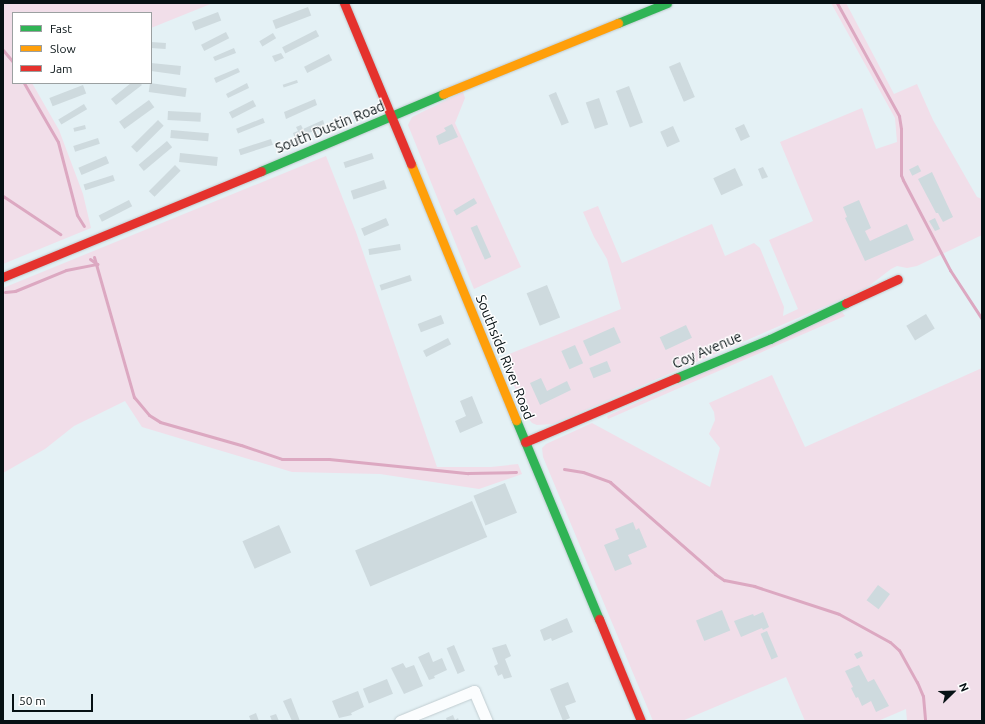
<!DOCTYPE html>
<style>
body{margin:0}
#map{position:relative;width:985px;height:724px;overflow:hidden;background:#e4f1f5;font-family:Ubuntu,sans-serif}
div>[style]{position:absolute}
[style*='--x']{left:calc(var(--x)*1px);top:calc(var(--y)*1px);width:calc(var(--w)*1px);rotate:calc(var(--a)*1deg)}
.green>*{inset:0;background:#f1dee9}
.stream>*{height:3px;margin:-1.5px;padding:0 1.5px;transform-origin:1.5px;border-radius:1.5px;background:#dca8c1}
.building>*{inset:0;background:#cedade;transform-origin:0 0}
.roads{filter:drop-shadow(0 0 1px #c0ccd0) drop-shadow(0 0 1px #c0ccd0)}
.street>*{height:11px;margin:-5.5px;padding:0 5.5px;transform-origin:5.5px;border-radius:5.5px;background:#fbfdfe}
.fast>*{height:9px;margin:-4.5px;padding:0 4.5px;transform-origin:4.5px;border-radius:4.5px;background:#30b455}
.slow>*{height:9px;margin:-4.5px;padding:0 4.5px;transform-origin:4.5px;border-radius:4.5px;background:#ff9f0a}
.jam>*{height:9px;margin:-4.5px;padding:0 4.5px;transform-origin:4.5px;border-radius:4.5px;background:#e5322d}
span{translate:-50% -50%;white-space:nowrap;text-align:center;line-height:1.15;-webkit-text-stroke:3px #fff;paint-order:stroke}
.street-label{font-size:14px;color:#061114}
.frame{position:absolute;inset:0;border:4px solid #061114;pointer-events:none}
.legend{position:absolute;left:12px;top:12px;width:140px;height:72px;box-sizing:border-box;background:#fff;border:1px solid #9ba0a1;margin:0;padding:5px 7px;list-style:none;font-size:12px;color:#061114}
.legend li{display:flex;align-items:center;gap:8px;height:20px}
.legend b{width:20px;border:1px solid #9ba0a1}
.north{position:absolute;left:933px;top:672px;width:40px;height:40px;-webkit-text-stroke:3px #fff;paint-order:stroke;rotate:67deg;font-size:11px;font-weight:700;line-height:16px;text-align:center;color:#061114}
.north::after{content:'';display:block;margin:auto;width:14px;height:18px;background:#061114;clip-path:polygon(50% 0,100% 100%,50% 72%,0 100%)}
.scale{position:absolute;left:12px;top:694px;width:81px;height:18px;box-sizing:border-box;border:2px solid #061114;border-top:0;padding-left:5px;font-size:12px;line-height:14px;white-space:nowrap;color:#061114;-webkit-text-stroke:3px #fff;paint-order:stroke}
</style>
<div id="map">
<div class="green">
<i style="clip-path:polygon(3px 3px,213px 3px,151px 28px,151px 13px,13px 13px,13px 83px,32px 83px,59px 130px,83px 194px,91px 228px,3px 264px)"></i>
<i style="clip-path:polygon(831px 3px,846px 3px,894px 94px,917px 84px,933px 120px,977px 197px,982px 199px,982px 235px,917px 266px,907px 268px,897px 266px,891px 269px,865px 289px,553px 424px,537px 425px,532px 423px,528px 418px,502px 357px,621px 309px,607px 259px,594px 237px,583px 212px,598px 206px,622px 263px,712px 224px,725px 256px,754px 243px,760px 248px,784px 307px,783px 316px,798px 309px,769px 240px,813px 221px,780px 142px,862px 108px,876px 149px,897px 142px,895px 118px)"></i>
<i style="clip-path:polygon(463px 92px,465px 98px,455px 123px,521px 267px,474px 289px,408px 125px,412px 117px)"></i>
<i style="clip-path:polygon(326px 156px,356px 232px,437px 467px,491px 467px,518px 464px,522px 474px,479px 489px,380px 474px,292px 472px,142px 427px,125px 401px,74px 426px,45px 449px,3px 473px,3px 288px)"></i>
<i style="clip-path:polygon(842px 312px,845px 316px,608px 419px,607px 416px)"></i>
<i style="clip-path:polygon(982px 368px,982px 721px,907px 721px,906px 709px,878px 721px,805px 721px,786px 677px,682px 721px,653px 721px,543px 457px,542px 448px,546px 444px,592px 423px,710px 487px,720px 448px,709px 434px,715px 420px,714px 412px,709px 403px,772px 375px,805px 447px)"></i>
</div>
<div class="stream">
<i style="--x:837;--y:3;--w:129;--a:61.2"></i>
<i style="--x:899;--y:116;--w:13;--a:81"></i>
<i style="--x:901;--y:129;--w:46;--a:90"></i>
<i style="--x:901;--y:175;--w:5;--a:68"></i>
<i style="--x:903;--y:180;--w:102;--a:62.4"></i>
<i style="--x:950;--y:270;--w:59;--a:56.9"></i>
<i style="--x:3;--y:50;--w:16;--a:50"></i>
<i style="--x:24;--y:83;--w:68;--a:60"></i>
<i style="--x:58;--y:142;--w:75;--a:75.4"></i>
<i style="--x:77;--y:215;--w:13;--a:58"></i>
<i style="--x:3;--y:196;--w:69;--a:33.7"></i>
<i style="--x:94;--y:257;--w:146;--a:74.1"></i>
<i style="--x:134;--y:397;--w:23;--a:50"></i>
<i style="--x:149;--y:415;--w:13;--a:32"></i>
<i style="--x:160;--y:422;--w:84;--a:15.9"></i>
<i style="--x:241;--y:445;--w:43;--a:18.9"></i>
<i style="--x:282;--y:459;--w:47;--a:0"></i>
<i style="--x:329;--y:459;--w:140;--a:5.8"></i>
<i style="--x:468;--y:473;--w:48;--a:-1.2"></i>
<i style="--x:90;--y:259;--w:9;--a:36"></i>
<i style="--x:5;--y:292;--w:10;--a:-6"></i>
<i style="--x:15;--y:291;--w:55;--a:-22.4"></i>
<i style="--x:66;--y:270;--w:32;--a:-11"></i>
<i style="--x:564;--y:469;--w:19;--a:9"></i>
<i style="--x:583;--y:472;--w:29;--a:20"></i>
<i style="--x:610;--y:482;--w:140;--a:41.2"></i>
<i style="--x:715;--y:574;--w:11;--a:34"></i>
<i style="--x:724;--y:580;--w:31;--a:11"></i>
<i style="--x:754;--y:586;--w:89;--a:18.2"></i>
<i style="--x:839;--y:614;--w:58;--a:28.8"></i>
<i style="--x:890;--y:642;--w:12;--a:42"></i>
<i style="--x:899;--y:650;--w:37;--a:61"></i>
<i style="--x:917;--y:682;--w:15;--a:67"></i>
<i style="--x:923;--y:696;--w:25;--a:85"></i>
</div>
<div class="building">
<i style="left:308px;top:7px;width:9px;height:38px;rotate:69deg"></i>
<i style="left:218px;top:12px;width:9px;height:28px;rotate:69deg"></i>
<i style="left:316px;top:30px;width:7px;height:38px;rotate:63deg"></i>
<i style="left:226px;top:32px;width:7px;height:28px;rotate:63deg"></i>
<i style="left:273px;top:33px;width:6px;height:16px;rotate:59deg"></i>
<i style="left:151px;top:42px;width:15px;height:6px;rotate:4deg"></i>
<i style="clip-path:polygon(234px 48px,236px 53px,215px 61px,213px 57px)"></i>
<i style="clip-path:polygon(281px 53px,284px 58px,275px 62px,272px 56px)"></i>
<i style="left:329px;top:54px;width:7px;height:28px;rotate:63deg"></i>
<i style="left:680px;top:62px;width:38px;height:12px;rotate:67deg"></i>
<i style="clip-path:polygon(151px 63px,181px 66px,180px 75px,151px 71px)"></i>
<i style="clip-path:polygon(238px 68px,240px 72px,216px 83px,214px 78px)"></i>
<i style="left:297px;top:80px;width:3px;height:15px;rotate:72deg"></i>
<i style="clip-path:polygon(131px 83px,140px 83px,142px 85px,116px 105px,111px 99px)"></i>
<i style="left:150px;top:83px;width:37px;height:9px;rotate:8deg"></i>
<i style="clip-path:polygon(247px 83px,249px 88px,228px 98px,226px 94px)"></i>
<i style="left:83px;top:85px;width:9px;height:36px;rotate:69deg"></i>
<i style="left:629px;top:86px;width:39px;height:14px;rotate:69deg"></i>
<i style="left:556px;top:92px;width:33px;height:8px;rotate:67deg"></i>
<i style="left:599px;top:98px;width:28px;height:14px;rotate:71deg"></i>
<i style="clip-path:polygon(315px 99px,317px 105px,286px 119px,284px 112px)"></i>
<i style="left:149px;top:100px;width:9px;height:37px;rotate:54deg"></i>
<i style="left:253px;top:100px;width:7px;height:27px;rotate:63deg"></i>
<i style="left:84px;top:104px;width:6px;height:30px;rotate:59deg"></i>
<i style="left:168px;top:111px;width:33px;height:9px;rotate:3deg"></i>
<i style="left:263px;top:118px;width:5px;height:29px;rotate:68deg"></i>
<i style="left:158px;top:120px;width:8px;height:38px;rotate:45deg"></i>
<i style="clip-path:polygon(323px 120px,325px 126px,295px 139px,293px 133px,298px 131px,296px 127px,301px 125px,303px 129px)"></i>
<i style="clip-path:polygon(452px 124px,458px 137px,439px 145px,436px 136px,446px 131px,444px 128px)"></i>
<i style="left:744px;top:124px;width:14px;height:10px;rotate:65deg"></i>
<i style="left:85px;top:125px;width:4px;height:12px;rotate:76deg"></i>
<i style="left:673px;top:126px;width:17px;height:14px;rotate:66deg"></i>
<i style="left:171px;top:130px;width:38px;height:8px;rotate:5deg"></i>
<i style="left:98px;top:138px;width:6px;height:26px;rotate:72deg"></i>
<i style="left:271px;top:139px;width:6px;height:34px;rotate:72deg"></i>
<i style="left:167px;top:141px;width:8px;height:37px;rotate:50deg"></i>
<i style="left:180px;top:153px;width:38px;height:9px;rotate:6deg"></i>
<i style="left:372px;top:153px;width:6px;height:30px;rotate:72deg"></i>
<i style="left:106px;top:156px;width:8px;height:30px;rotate:67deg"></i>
<i style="left:175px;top:165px;width:8px;height:37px;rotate:45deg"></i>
<i style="left:918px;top:165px;width:7px;height:10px;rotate:63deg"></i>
<i style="clip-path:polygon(763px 167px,768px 177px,762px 179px,758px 169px)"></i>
<i style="left:735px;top:168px;width:19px;height:24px;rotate:65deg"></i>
<i style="clip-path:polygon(932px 172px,953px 217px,943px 222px,938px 213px,936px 213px,918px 179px)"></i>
<i style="left:113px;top:175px;width:6px;height:31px;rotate:72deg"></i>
<i style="left:384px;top:180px;width:9px;height:35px;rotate:72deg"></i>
<i style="left:474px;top:198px;width:6px;height:24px;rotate:59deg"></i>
<i style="left:129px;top:200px;width:7px;height:34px;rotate:63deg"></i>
<i style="clip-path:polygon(859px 200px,871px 228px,865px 231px,870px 241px,907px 224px,914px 240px,865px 261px,845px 218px,847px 217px,843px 207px)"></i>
<i style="left:386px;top:218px;width:8px;height:27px;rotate:67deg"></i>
<i style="clip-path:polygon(935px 218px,940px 229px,935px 231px,929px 221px)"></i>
<i style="left:477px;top:225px;width:35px;height:7px;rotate:66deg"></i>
<i style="left:400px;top:244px;width:6px;height:32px;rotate:81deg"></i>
<i style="left:410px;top:275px;width:6px;height:32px;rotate:72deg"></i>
<i style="left:547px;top:285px;width:35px;height:22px;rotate:68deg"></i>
<i style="left:926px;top:314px;width:17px;height:23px;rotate:59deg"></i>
<i style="left:441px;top:315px;width:9px;height:25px;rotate:69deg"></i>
<i style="left:686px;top:325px;width:14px;height:29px;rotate:65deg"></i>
<i style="left:614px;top:327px;width:17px;height:34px;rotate:66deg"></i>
<i style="left:448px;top:338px;width:7px;height:28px;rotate:63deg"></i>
<i style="left:575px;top:345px;width:20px;height:15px;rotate:66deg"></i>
<i style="left:607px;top:361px;width:11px;height:19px;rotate:68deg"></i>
<i style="clip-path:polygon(541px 378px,547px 391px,567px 381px,571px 390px,540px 405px,530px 383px)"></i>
<i style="clip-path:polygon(472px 396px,483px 423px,460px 433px,455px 421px,466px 416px,460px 401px)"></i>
<i style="left:505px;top:483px;width:32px;height:34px;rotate:68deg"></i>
<i style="left:472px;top:501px;width:39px;height:127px;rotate:67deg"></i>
<i style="clip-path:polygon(633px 522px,636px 530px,639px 528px,647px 547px,628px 555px,632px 564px,615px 571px,604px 545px,619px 539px,615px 529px)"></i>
<i style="left:279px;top:525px;width:30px;height:40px;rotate:66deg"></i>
<i style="left:878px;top:585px;width:15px;height:19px;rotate:37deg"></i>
<i style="left:722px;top:610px;width:22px;height:28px;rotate:68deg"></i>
<i style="clip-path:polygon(763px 612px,769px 627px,763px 630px,762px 628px,741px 637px,734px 621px,753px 614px,754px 616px)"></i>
<i style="clip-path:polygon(567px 618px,573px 632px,552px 641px,551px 638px,544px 641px,540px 630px)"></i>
<i style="left:767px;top:631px;width:28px;height:7px;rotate:67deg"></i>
<i style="clip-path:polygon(506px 644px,511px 656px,505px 659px,512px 677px,504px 679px,502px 674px,498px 676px,494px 666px,498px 664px,492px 648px)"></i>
<i style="left:454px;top:645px;width:28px;height:8px;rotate:67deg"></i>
<i style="clip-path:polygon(861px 651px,863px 656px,857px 659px,854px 654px)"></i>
<i style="clip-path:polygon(429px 652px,433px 662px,442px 658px,447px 670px,434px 676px,435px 678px,429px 680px,418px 657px)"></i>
<i style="clip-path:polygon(403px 663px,406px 668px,414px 665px,423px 686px,404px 694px,391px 668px)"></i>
<i style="clip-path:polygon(859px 665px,868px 682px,874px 679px,889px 706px,876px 712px,871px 701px,862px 706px,858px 697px,856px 698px,851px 688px,853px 687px,845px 671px)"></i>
<i style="left:387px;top:679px;width:16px;height:26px;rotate:68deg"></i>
<i style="clip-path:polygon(568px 682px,576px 702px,565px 706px,570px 718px,563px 721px,550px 689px)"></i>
<i style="clip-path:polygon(358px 691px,364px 707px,351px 713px,352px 715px,339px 718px,332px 701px)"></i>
<i style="clip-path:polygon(291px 698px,300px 721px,292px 721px,283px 701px)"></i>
<i style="clip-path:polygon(256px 713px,259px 721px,251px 721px,249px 716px)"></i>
<i style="clip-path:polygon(276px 714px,279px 721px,272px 721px,270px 716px)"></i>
<i style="clip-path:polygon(453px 715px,455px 720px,458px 718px,459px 721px,447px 721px,446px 718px)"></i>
</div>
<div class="roads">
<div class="street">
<i style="--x:400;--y:721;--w:80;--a:-22.1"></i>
<i style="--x:474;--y:691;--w:33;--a:67"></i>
</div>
<div class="fast">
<i style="--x:618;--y:23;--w:53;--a:-22.2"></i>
<i style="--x:261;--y:171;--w:198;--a:-22.9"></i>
<i style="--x:676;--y:378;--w:102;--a:-22.5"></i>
<i style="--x:770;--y:339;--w:84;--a:-25.3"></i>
<i style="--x:516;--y:420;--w:216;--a:67.4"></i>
</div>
<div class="slow">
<i style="--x:443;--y:94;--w:189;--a:-22.1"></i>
<i style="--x:411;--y:164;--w:277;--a:67.7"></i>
</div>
<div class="jam">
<i style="--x:344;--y:3;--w:174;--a:67.4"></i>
<i style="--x:3;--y:277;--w:279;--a:-22.3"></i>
<i style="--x:846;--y:303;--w:57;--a:-24.8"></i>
<i style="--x:525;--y:442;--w:164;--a:-23"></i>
<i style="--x:599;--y:619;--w:110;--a:67.6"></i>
</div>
</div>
<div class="street-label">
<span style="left:330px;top:127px;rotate:-22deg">South Dustin Road</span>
<span style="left:707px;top:350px;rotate:-23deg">Coy Avenue</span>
<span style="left:505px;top:357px;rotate:68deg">Southside River Road</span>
</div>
<div class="frame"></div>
<ul class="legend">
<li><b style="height:5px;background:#30b455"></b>Fast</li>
<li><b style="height:5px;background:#ff9f0a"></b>Slow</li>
<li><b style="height:5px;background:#e5322d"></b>Jam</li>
</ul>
<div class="north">N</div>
<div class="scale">50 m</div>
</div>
